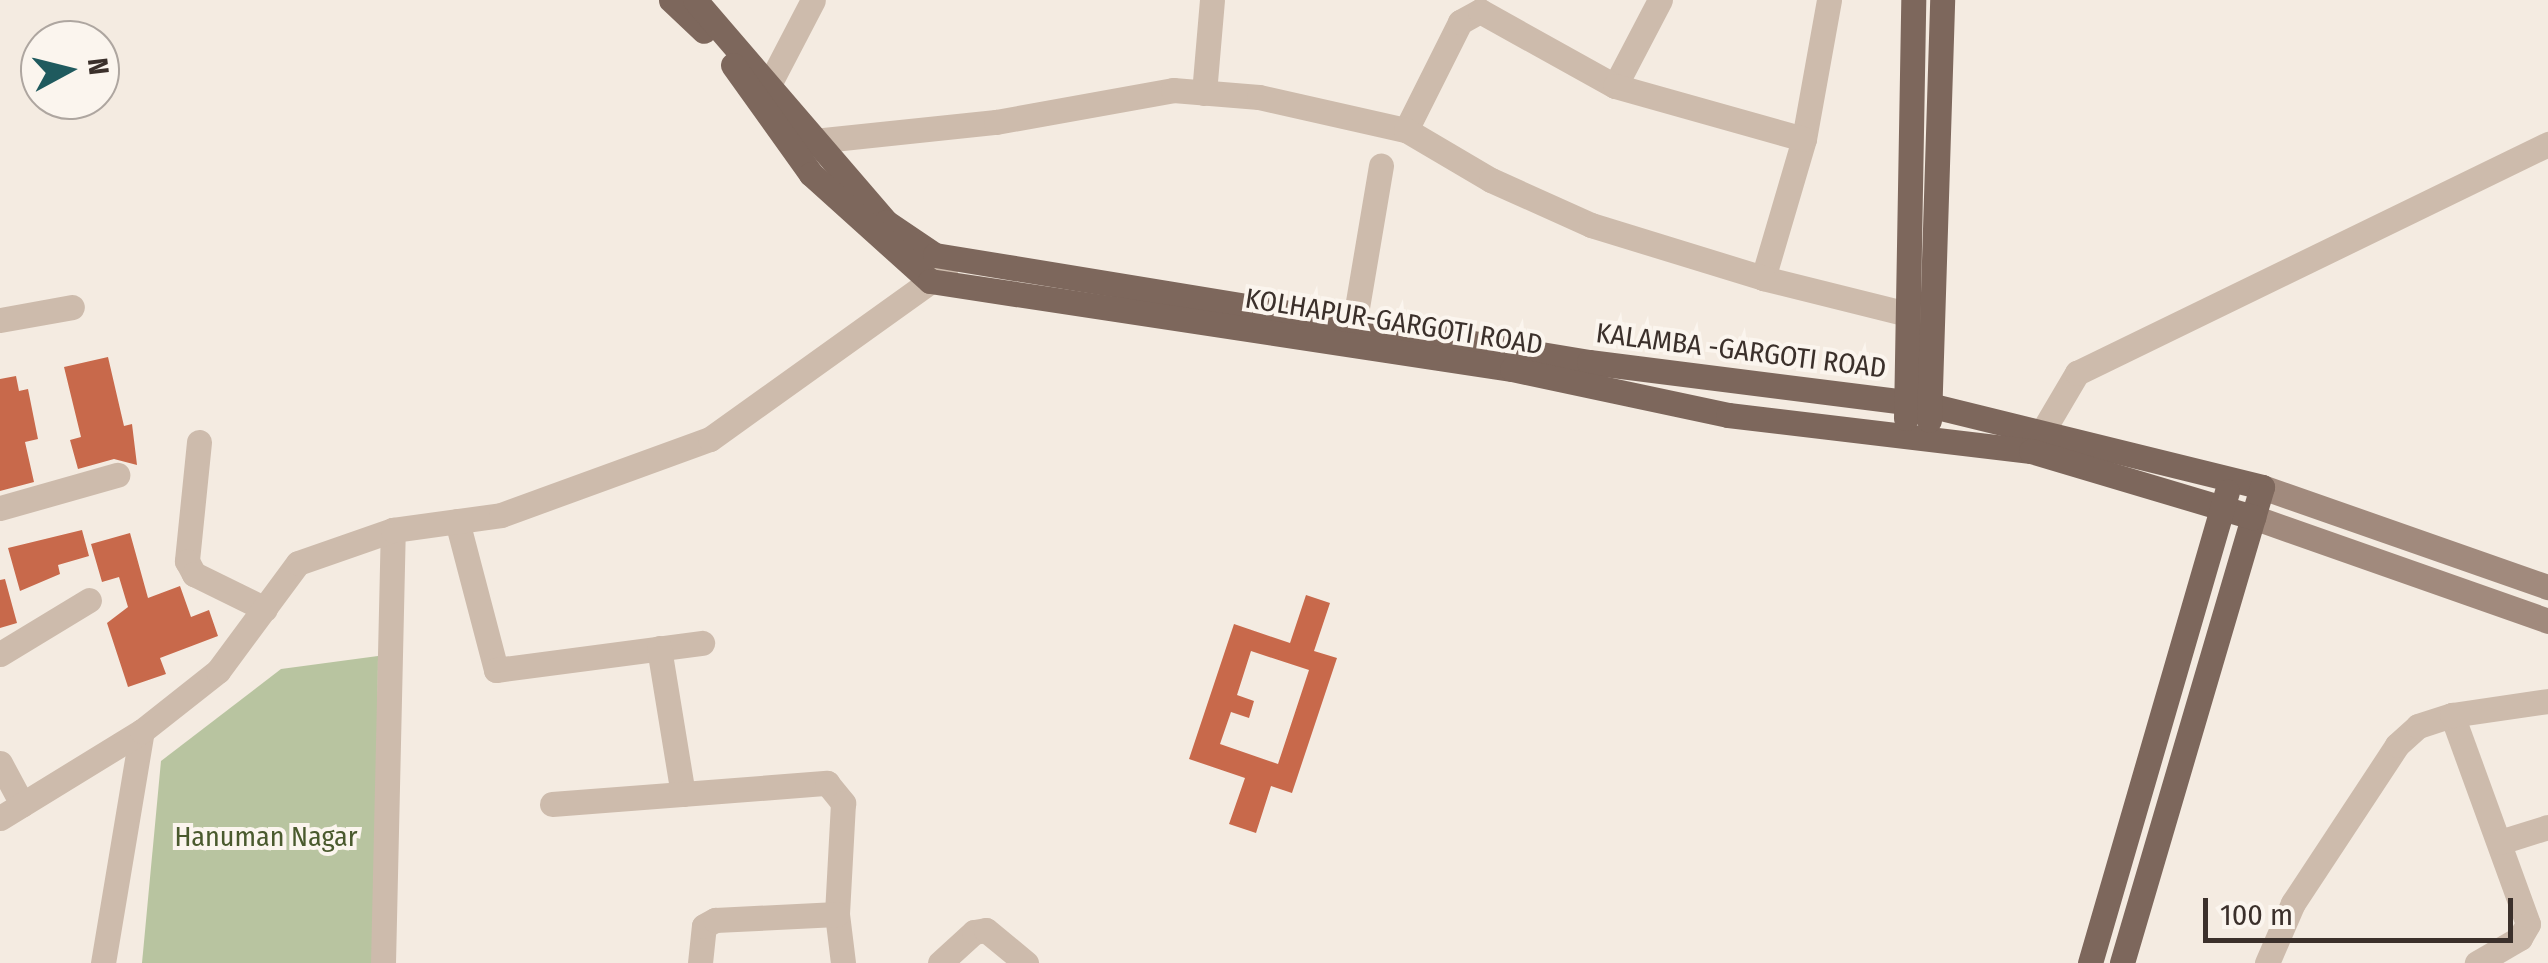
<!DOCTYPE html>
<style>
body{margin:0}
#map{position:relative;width:2548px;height:963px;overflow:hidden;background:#f4ebe1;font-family:"Fira Sans Condensed",sans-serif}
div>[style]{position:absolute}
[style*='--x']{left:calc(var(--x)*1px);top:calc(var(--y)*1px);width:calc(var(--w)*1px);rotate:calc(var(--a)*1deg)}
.green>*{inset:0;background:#b8c4a0}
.building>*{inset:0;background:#c8694b}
.minor>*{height:25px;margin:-12.5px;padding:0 12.5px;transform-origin:12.5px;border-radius:12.5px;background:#cdbbac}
.tertiary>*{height:25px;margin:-12.5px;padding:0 12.5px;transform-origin:12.5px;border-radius:12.5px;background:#cdbbac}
.secondary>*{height:25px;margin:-12.5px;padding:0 12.5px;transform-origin:12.5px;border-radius:12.5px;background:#a18a7d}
.primary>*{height:25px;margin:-12.5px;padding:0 12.5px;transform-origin:12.5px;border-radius:12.5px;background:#7d675c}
span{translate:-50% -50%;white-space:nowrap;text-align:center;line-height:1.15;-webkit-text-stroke:8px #fbf5ee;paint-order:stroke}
.street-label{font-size:28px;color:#3b302b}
.park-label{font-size:28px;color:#4a5a2e}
.north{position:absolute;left:20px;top:20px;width:100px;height:100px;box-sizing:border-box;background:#fbf5ee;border:2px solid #aea6a0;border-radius:50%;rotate:83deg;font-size:28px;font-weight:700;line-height:40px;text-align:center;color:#3b302b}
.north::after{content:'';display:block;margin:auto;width:35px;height:45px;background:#1f5a5e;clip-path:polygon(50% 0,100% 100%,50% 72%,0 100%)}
.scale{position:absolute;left:2203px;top:898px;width:310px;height:45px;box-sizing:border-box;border:5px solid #3b302b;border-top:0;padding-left:12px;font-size:30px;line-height:35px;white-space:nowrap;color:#3b302b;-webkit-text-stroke:8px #fbf5ee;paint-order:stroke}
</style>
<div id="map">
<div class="green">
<i style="clip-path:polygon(378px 656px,376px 963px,142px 963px,161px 761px,281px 669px)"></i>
</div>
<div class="building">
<i style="clip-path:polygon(108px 357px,124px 426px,132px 424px,137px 465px,114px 459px,78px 469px,70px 440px,81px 437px,64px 367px)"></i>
<i style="clip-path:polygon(16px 376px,19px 391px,28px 389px,38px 439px,25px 442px,34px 482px,0 491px,0 379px)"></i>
<i style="clip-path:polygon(82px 530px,89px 556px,58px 565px,60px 574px,20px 591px,8px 548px)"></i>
<i style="clip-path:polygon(130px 533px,148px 598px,180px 586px,191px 617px,209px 610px,218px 636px,160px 658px,166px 674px,128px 687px,107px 623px,128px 607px,119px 577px,102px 582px,91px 544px)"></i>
<i style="clip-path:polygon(5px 579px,17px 623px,0 628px,0 580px)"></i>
<i style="clip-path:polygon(evenodd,1306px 595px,1330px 603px,1314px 651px,1337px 658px,1292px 793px,1271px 786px,1256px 833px,1229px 824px,1245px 778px,1189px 759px,1234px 624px,1290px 643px,1306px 595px,1251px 651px,1309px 670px,1278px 764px,1220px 744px,1231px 712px,1249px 718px,1254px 701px,1237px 695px,1251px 651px)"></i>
</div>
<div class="minor">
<i style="--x:1829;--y:0;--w:141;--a:100.2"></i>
<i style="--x:1804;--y:139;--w:145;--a:106.4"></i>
<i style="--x:1763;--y:278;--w:169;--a:14"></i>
<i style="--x:1615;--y:86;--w:97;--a:-62.4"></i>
<i style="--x:1204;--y:93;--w:93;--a:-85.1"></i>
<i style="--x:762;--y:98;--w:110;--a:-62.5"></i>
<i style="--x:1406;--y:130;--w:121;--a:-63.4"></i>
<i style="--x:1460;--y:22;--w:23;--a:-29"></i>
<i style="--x:1480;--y:11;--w:154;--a:29.1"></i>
<i style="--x:1615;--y:86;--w:196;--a:15.7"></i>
<i style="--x:814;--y:141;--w:183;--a:-6"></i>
<i style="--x:996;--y:122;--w:180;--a:-10.2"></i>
<i style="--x:1173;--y:90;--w:86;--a:4.7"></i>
<i style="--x:1259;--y:97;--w:151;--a:12.7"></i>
<i style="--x:1406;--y:130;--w:99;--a:30.5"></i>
<i style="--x:1491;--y:180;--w:110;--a:24.2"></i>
<i style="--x:1591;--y:225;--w:180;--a:17.1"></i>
<i style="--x:0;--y:320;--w:73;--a:-10.2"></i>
<i style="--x:1351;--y:343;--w:180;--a:-80.4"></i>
<i style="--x:199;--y:442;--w:120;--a:95.8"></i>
<i style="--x:187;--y:561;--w:15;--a:62"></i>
<i style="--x:194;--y:574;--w:79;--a:26.2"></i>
<i style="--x:2031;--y:451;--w:91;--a:-59.5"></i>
<i style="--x:2077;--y:373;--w:524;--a:-25.93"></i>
<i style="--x:0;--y:508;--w:122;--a:-15.8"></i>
<i style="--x:457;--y:521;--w:154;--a:75.3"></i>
<i style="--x:496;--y:670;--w:208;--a:-7.5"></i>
<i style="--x:659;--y:648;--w:148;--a:80.7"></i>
<i style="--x:0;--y:654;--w:104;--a:-31.2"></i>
<i style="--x:2452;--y:715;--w:222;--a:70"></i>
<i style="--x:2528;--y:924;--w:16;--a:120"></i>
<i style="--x:2520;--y:938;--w:50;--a:149.8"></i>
<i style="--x:0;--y:763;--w:47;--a:61.8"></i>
<i style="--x:552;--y:804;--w:276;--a:-4.4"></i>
<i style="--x:827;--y:783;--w:26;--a:51"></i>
<i style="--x:843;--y:803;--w:111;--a:93.1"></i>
<i style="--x:837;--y:914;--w:49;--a:83"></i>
<i style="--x:2500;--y:842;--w:50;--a:-17.4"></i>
<i style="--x:103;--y:963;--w:235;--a:-80.5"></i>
<i style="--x:383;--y:963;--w:433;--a:-88.7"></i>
<i style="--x:700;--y:963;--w:37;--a:-84"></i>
<i style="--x:704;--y:926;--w:13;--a:-29"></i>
<i style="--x:715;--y:920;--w:122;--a:-2.8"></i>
<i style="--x:940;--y:963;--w:46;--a:-42.4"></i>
<i style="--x:974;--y:932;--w:12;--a:-9"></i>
<i style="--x:986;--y:930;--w:52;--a:39.5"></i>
</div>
<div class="tertiary">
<i style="--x:0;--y:818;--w:167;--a:-31.5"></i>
<i style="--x:142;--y:731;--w:97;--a:-38.3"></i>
<i style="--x:218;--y:671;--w:134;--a:-53.5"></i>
<i style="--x:298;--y:563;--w:101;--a:-19.2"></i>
<i style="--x:393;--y:530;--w:109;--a:-7.9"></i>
<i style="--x:501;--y:515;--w:222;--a:-20"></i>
<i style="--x:710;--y:439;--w:289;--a:-35.6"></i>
<i style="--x:2267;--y:963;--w:65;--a:-66.6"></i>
<i style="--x:2293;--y:903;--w:189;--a:-56.6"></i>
<i style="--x:2397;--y:745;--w:28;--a:-42"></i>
<i style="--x:2418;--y:726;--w:36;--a:-18"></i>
<i style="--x:2452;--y:715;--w:97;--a:-8.3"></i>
</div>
<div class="secondary">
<i style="--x:2262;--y:487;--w:303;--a:19.3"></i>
<i style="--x:2253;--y:517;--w:313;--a:19.4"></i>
</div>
<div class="primary">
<i style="--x:671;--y:0;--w:45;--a:43.2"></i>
<i style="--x:695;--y:0;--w:293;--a:49.3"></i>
<i style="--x:886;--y:222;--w:59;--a:34"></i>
<i style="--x:935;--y:255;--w:663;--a:9.29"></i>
<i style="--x:1589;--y:362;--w:343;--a:7.2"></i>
<i style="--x:1929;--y:405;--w:343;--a:13.8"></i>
<i style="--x:2262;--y:487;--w:496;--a:106.4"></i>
<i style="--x:733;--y:65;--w:134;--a:54.4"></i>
<i style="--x:811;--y:174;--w:160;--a:42"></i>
<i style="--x:930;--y:281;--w:589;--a:8.6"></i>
<i style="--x:1512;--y:369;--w:221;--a:12"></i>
<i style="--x:1728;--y:415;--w:305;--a:6.8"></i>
<i style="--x:2031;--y:451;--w:232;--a:16.6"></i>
<i style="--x:1906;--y:418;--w:418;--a:-89"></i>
<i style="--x:1929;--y:420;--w:420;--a:-88.2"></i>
<i style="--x:2090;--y:963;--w:491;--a:-73.8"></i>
</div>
<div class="street-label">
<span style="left:1394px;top:322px;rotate:9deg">KOLHAPUR-GARGOTI ROAD</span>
<span style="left:1741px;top:351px;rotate:7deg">KALAMBA -GARGOTI ROAD</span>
</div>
<div class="park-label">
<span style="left:266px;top:837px">Hanuman Nagar</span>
</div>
<div class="north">N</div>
<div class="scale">100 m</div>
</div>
